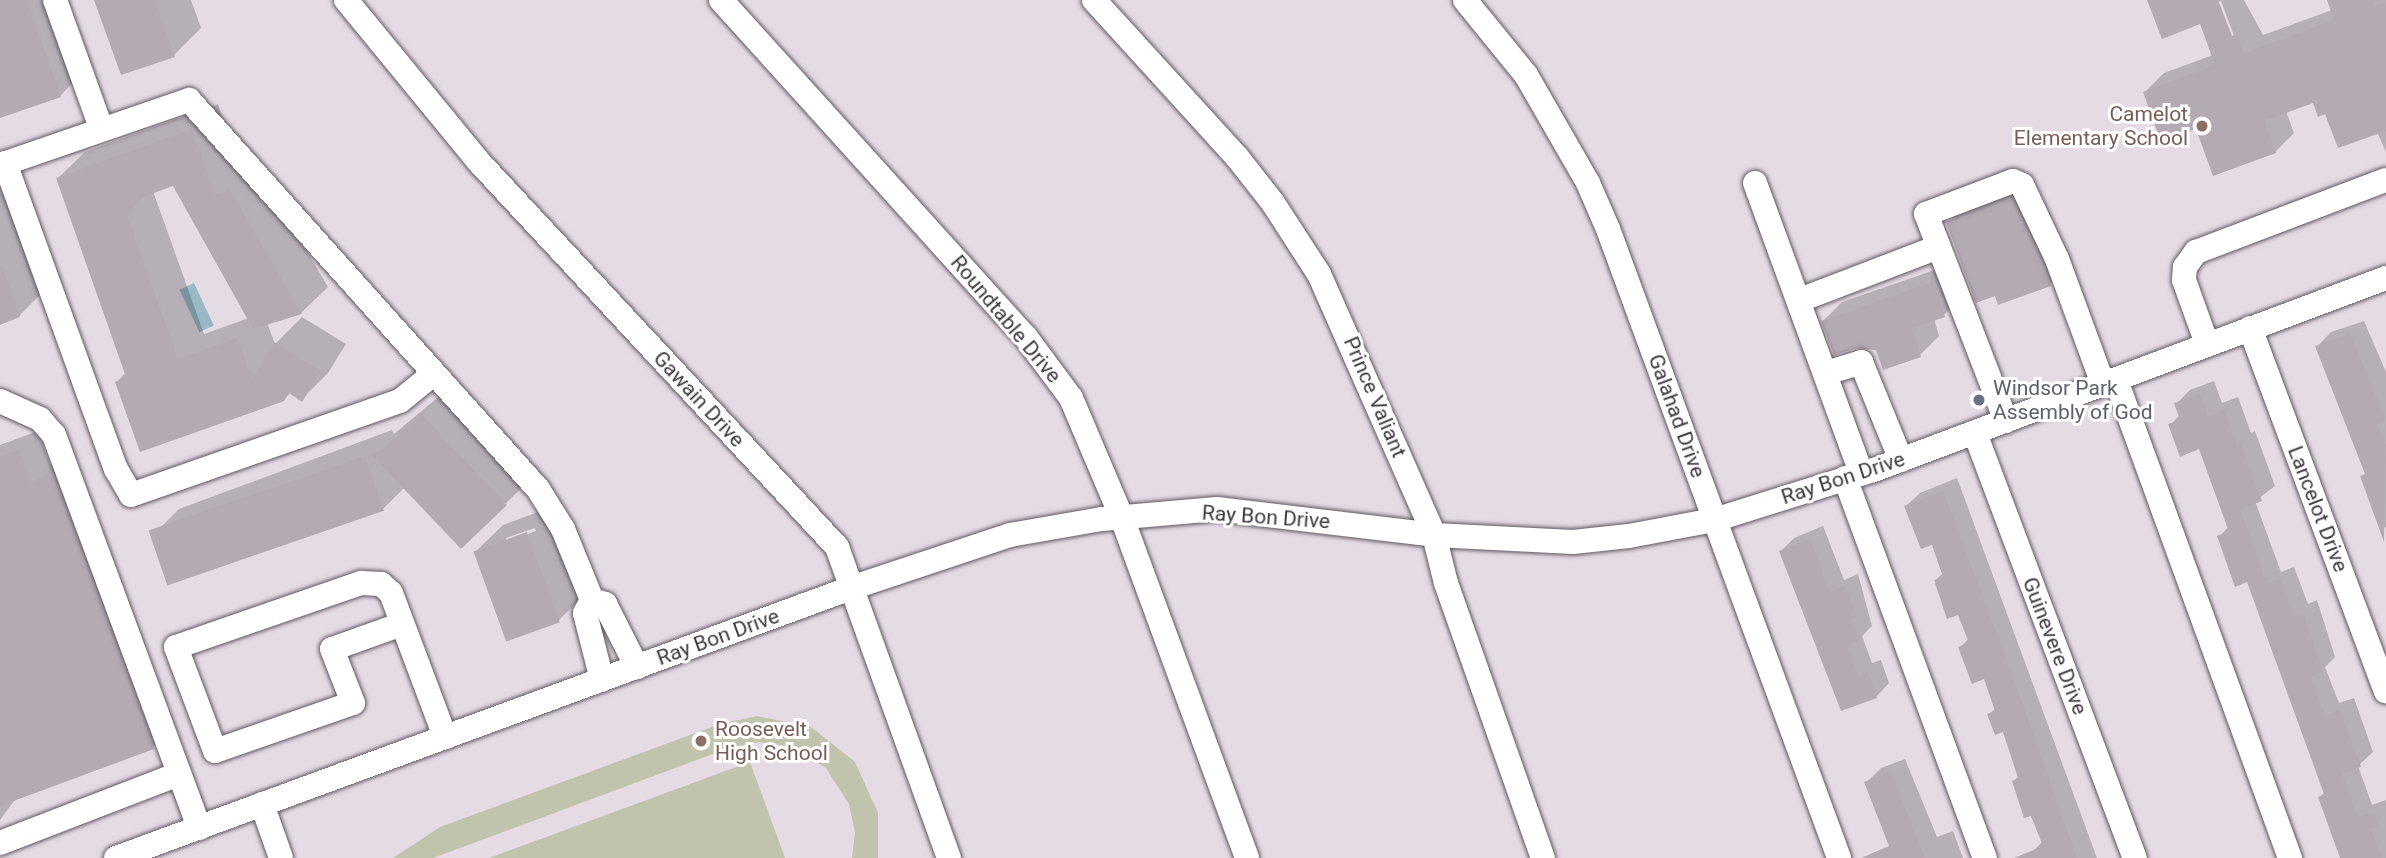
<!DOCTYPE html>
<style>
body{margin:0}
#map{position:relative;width:2386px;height:858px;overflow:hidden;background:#e5dbe5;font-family:Roboto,sans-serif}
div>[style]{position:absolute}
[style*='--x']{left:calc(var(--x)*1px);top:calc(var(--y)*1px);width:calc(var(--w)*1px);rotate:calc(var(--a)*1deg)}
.green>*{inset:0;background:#c0c4ad}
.water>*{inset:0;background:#99b9c7;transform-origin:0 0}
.shadow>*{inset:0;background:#0003}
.building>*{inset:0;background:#b4aab4;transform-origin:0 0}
.roads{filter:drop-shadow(0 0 2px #605860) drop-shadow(0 0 2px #605860)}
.minor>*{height:24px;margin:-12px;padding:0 12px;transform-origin:12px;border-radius:12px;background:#fff}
.dots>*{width:19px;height:19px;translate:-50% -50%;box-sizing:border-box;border:4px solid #fff;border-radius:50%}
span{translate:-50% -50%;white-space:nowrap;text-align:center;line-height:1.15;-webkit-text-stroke:6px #fff;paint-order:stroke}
.education-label{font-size:21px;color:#785e54}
.right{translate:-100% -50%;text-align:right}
.left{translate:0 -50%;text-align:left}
.street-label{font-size:21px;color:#3d393d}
.worship-label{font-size:21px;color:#5b616d}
</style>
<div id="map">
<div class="green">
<i style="clip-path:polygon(757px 716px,811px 727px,855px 762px,878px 813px,878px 858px,852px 858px,855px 833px,849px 804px,825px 767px,787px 746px,758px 742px,729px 748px,433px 858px,393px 858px,440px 827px,720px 724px)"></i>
<i style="clip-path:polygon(750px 762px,785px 858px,489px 858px)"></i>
</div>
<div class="water">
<i style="left:194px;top:283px;width:47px;height:16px;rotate:65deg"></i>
</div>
<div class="shadow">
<i style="clip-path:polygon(0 0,63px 0,87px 68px,60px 96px,0 115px)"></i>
<i style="clip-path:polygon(96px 0,191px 0,201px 28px,174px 55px)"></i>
<i style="clip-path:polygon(evenodd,2149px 0,2244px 0,2263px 35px,2332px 10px,2331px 0,2386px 0,2386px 152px,2377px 132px,2314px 101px,2286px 111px,2294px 133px,2275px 152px,2197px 127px,2145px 92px,2164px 73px,2213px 55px,2201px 22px,2149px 0,2221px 1px,2237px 44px,2234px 45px,2217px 2px,2221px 1px)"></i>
<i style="clip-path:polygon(evenodd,218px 104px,241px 169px,256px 165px,328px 287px,301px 313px,267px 323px,275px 344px,302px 317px,346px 344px,328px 373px,302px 399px,291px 392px,283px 400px,117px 382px,126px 372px,58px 178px,85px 152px,218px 104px,174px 183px,249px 318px,204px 334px,153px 191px,174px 183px)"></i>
<i style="clip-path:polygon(2031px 179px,2069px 265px,2050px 284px,1996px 294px,1948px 223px,1967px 204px)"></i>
<i style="clip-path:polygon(0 185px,46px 289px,19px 316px,0 323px)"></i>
<i style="clip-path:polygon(1952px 264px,1963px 296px,1944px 315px,1934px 319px,1939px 336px,1920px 355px,1823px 321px,1842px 302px)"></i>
<i style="clip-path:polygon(2364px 321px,2386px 372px,2386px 527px,2382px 529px,2362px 477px,2366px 472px,2317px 347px,2331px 332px)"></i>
<i style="clip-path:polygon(2214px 381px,2222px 403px,2238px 397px,2251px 433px,2255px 431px,2275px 486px,2255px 501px,2281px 572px,2294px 567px,2308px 604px,2317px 600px,2335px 657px,2325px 667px,2339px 703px,2354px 698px,2373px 752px,2358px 766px,2372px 805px,2386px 800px,2386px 858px,2354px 858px,2320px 797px,2325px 792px,2248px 580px,2219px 537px,2229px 526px,2200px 447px,2170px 425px,2180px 415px,2176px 404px,2190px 390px)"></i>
<i style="clip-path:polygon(449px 388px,533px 477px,461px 547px,405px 487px,383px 509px,169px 584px,152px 536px,179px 509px,392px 430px,394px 434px)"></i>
<i style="clip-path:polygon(38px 431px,50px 464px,72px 456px,172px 728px,153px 747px,17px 797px,0 820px,0 445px)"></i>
<i style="clip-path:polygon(1957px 478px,2097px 858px,2035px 858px,2033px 851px,2043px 841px,2014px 781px,2019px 776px,2004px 730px,1989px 714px,1996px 708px,1985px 677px,1960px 648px,1969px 638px,1959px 613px,1936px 580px,1944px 572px,1933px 543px,1906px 506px,1920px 493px)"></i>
<i style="clip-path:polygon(evenodd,554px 506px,585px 594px,558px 621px,475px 552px,503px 525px,554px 506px,535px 528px,536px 531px,506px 542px,506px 538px,535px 528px)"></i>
<i style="clip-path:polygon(1823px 526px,1844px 580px,1858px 574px,1872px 626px,1862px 636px,1872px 663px,1881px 660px,1889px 683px,1876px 697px,1842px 708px,1781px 551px,1794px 538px)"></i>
<i style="clip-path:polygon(1905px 759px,1937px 837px,1953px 831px,1963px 858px,1894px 858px,1866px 783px,1881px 768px)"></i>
</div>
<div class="building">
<i style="clip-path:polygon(0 0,27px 0,61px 97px,0 118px)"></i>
<i style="clip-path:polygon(94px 0,155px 0,175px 57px,121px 75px)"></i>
<i style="clip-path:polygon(2147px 0,2218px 0,2232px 36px,2238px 34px,2244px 53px,2334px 20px,2327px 0,2372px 0,2374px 6px,2386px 2px,2386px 131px,2338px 148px,2325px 114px,2318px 117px,2313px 103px,2264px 121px,2276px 153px,2213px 176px,2196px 129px,2161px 142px,2143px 92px,2215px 65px,2200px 24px,2162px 39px)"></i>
<i style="clip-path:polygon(192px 129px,215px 194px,230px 190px,302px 314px,253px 329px,173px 186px,143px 197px,127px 215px,178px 359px,237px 338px,252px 379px,274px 342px,321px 371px,302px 402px,289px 393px,284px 401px,140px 452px,115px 382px,126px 377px,56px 178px)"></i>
<i style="clip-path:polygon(2011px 197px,2051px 286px,1998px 305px,1995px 296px,1976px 303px,1946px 222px)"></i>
<i style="clip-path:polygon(2px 266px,20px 317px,0 325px,0 267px)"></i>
<i style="clip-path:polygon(1933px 282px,1945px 317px,1912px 328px,1921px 357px,1883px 370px,1876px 350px,1857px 348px,1834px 355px,1821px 321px)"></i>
<i style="clip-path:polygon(2350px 334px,2386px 420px,2377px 423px,2386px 445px,2384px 542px,2360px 476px,2365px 474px,2315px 346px)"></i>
<i style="clip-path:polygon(2200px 394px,2208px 416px,2224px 410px,2237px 445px,2241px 444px,2262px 501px,2240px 509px,2267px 584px,2280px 579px,2294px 616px,2303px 613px,2323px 672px,2311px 676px,2325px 716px,2340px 710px,2361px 767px,2342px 774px,2358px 817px,2374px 812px,2379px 827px,2371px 829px,2382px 858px,2340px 858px,2318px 797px,2324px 794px,2247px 582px,2235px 587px,2217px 536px,2229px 532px,2199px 449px,2180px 457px,2168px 424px,2180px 420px,2174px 403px)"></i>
<i style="clip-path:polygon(421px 414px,507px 505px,461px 549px,371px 454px,382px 450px)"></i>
<i style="clip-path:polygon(19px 449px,31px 482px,52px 474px,154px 749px,0 806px,0 456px)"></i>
<i style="left:365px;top:456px;width:58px;height:229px;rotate:71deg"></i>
<i style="clip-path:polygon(1943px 491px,2011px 671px,2077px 858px,2014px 858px,2043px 846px,2031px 816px,2024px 818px,2012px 781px,2018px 778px,2003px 732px,1995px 735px,1987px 714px,1995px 711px,1984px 679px,1972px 684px,1958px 647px,1969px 643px,1958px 615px,1947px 619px,1934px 580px,1943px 577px,1932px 545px,1921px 549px,1904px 506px)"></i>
<i style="left:527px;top:532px;width:96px;height:57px;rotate:70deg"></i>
<i style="clip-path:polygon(1810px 539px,1830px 592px,1845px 586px,1857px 618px,1851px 620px,1859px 641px,1848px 645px,1858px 675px,1868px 672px,1877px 698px,1841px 711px,1779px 551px)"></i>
<i style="clip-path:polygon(1891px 772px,1902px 800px,1925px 858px,1861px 858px,1889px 846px,1864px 782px)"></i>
</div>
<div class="roads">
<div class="minor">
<i style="--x:55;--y:0;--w:136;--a:70.2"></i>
<i style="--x:346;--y:0;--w:210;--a:50.6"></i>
<i style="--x:479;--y:162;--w:526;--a:47.08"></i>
<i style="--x:837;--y:547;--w:331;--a:70.2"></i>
<i style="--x:721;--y:0;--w:453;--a:47.9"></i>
<i style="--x:1025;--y:336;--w:77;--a:53.4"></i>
<i style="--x:1071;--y:398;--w:130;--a:67"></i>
<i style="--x:1122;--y:518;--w:362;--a:69.8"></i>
<i style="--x:1094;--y:0;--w:212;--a:47.7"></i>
<i style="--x:1237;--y:157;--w:58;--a:52"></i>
<i style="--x:1273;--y:203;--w:85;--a:57.1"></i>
<i style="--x:1319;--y:274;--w:285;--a:66.2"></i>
<i style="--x:1434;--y:535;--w:49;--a:76"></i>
<i style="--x:1446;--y:583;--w:292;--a:70.6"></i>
<i style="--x:1465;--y:0;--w:97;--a:50.9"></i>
<i style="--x:1526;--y:75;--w:125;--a:60.1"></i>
<i style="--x:1588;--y:183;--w:50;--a:66.5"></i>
<i style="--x:1608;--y:229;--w:670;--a:69.83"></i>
<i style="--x:5;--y:163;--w:326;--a:70.1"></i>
<i style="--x:116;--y:469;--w:30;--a:60"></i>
<i style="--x:131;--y:495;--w:285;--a:-19.3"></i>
<i style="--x:400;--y:401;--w:41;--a:-39.1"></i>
<i style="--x:0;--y:165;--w:200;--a:-19"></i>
<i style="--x:189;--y:100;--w:523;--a:48.1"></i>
<i style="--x:538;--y:489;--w:47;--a:58"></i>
<i style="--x:563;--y:529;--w:77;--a:67.8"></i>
<i style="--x:592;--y:600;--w:15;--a:118"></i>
<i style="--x:585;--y:613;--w:69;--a:75.8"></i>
<i style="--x:1755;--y:183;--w:309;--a:69.9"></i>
<i style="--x:1800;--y:300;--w:148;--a:-21"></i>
<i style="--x:2250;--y:328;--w:388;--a:69.5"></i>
<i style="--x:2207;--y:344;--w:68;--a:-109.8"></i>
<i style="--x:2184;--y:280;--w:13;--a:-86"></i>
<i style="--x:2185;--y:267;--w:19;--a:-54"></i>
<i style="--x:2196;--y:252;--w:203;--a:-20.8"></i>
<i style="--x:1826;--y:373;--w:37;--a:-17"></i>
<i style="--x:1861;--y:362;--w:106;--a:67.8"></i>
<i style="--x:2116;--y:380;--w:509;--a:70"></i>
<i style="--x:0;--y:401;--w:44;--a:24.2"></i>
<i style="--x:40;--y:419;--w:21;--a:49"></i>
<i style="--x:54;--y:435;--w:419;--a:69.7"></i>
<i style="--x:2006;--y:421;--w:222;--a:-111.1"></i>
<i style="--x:1926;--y:214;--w:93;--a:-20.8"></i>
<i style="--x:2013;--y:181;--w:10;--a:24"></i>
<i style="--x:2022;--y:185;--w:82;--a:64.7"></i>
<i style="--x:2057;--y:259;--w:133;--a:69.8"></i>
<i style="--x:1975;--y:433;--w:454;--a:69.4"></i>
<i style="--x:1845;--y:478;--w:405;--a:69.8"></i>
<i style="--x:592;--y:600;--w:14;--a:17"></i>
<i style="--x:605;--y:604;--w:71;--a:63.1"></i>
<i style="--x:402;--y:624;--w:74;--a:160.3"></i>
<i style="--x:332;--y:649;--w:58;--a:68.7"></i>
<i style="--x:353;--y:703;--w:146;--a:160.8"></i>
<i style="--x:215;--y:751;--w:111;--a:-110.6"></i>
<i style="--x:176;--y:647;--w:196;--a:-19.1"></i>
<i style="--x:361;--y:583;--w:20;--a:3"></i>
<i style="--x:381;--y:584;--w:13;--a:42"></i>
<i style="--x:391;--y:593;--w:154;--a:69.4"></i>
<i style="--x:262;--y:804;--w:57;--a:70.6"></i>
<i style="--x:0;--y:843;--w:192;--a:-21.1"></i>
<i style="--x:116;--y:858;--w:783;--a:-20.17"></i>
<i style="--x:851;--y:588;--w:168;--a:-18.4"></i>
<i style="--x:1010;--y:535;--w:93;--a:-9.9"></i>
<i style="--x:1102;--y:519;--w:115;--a:-5"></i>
<i style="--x:1217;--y:509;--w:219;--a:6.8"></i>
<i style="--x:1434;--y:535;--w:139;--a:2.9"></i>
<i style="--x:1573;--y:542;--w:56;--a:-6.1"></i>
<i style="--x:1629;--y:536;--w:86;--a:-10.7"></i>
<i style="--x:1714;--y:520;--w:168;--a:-17.4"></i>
<i style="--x:1874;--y:470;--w:547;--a:-20.56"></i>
</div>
</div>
<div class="dots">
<i style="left:2202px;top:126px;background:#8d6e63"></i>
<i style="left:1979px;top:400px;background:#6b7280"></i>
<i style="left:701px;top:741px;background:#8d6e63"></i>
</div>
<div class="education-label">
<span class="right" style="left:2188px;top:126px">Camelot<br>Elementary School</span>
<span class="left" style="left:715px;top:741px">Roosevelt<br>High School</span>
</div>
<div class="street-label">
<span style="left:1006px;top:319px;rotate:50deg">Roundtable Drive</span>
<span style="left:1375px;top:397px;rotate:67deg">Prince Valiant</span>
<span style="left:699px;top:399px;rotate:47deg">Gawain Drive</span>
<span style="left:1677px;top:416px;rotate:70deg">Galahad Drive</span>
<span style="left:1843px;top:478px;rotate:-18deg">Ray Bon Drive</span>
<span style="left:2318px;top:509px;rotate:69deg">Lancelot Drive</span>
<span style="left:1266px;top:517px;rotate:4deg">Ray Bon Drive</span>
<span style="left:718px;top:637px;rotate:-20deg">Ray Bon Drive</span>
<span style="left:2055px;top:646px;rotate:69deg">Guinevere Drive</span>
</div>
<div class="worship-label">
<span class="left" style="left:1993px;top:400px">Windsor Park<br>Assembly of God</span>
</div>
</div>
